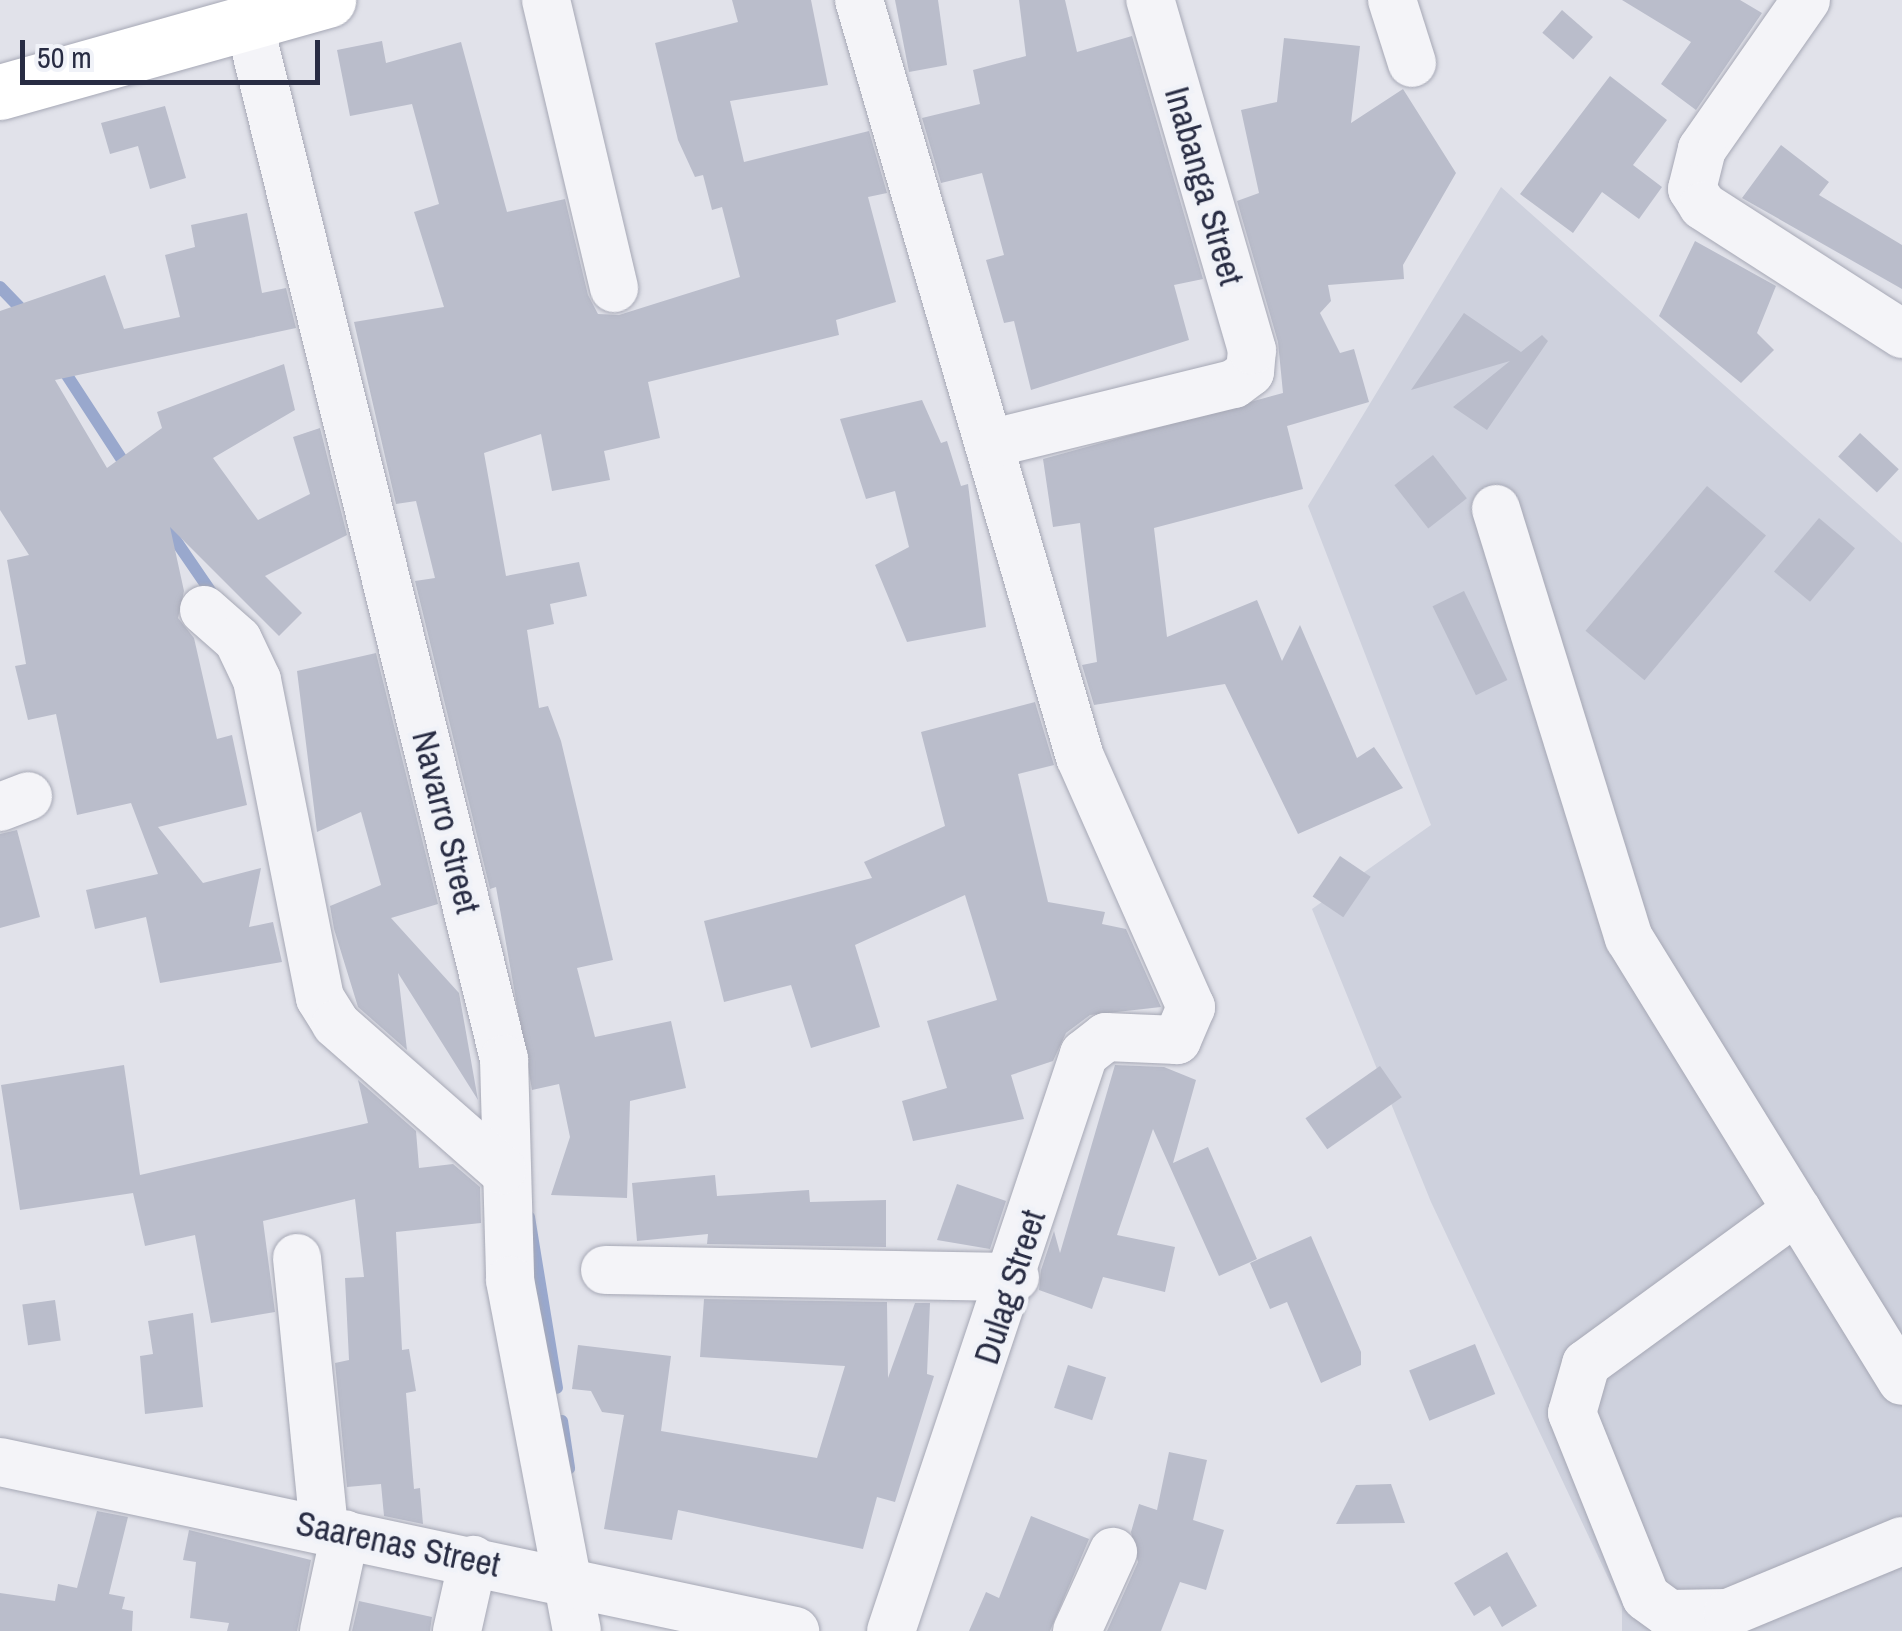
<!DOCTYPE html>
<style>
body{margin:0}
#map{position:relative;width:1902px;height:1631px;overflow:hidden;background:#e1e2ea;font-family:"Archivo Narrow",sans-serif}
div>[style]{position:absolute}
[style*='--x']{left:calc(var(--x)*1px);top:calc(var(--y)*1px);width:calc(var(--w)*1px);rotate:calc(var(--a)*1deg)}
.built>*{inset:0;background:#ced1dd}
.stream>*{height:12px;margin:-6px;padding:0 6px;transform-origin:6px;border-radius:6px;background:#99a8cd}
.building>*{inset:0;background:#babdcb;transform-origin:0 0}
.roads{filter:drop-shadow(0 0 2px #a6a8b5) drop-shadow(0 0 2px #a6a8b5)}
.minor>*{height:48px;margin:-24px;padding:0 24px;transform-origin:24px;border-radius:24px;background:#f4f4f8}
.major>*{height:55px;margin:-27.5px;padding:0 27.5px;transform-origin:27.5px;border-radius:27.5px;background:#fff}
span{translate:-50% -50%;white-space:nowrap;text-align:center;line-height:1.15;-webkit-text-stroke:9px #f0f2f8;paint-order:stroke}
.street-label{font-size:35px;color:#282c43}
.scale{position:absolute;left:20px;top:40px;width:300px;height:45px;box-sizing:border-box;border:5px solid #282c43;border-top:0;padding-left:12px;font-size:30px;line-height:35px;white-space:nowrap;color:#282c43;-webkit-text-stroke:8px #f0f2f8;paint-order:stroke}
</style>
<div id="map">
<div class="built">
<i style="clip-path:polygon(1501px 187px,1902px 543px,1902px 1631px,1622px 1631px,1622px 1607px,1431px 1202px,1312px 909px,1431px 825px,1308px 506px)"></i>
</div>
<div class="stream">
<i style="--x:0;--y:287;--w:42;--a:46"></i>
<i style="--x:59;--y:363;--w:130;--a:56.9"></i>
<i style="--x:163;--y:522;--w:96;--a:55.6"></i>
<i style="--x:529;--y:1217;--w:173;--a:80.7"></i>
<i style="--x:562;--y:1421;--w:48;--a:81.5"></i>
</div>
<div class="building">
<i style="clip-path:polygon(732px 0,811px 0,828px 85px,730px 101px,744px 162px,869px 131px,887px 193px,868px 197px,896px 302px,836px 320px,839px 335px,648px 382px,660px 438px,604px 451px,610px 480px,552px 491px,541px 434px,484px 453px,506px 576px,579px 562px,587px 596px,550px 604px,554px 624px,527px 630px,539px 708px,548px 706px,561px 741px,613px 960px,577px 968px,595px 1037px,671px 1021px,686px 1088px,630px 1101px,627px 1198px,551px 1195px,570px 1137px,559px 1084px,532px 1090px,496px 887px,490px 889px,415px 581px,435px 578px,416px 501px,396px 504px,354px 322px,444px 307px,414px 212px,439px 204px,412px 104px,350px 116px,337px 50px,382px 41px,386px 63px,461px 42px,507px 212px,565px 199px,588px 295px,598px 314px,619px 315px,740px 277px,722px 207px,712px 210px,703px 175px,695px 177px,678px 140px,655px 43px,738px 22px)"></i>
<i style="clip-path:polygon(895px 0,938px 0,947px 65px,909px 72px)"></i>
<i style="clip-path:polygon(1019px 0,1065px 0,1077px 52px,1132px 36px,1203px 279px,1174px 285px,1189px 340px,1031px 390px,1014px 321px,1004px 323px,986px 260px,1004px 255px,982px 173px,941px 183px,922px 118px,980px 104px,973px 70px,1026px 56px)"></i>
<i style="clip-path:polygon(1622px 0,1740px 0,1762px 13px,1696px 110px,1661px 84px,1691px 42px)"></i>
<i style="left:1562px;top:10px;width:41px;height:30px;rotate:41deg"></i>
<i style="clip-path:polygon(1284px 38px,1360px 46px,1351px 123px,1403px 89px,1456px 173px,1403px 265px,1404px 279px,1328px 285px,1331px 301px,1320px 313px,1340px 353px,1354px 349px,1369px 402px,1287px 426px,1303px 489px,1154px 528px,1167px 637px,1257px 600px,1282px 661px,1300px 625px,1357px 758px,1374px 747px,1403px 788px,1298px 834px,1225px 684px,1094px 705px,1082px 665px,1097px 662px,1080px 523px,1053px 527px,1043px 459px,1283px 393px,1278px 342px,1237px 201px,1259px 193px,1241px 110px,1277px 102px)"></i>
<i style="clip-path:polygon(1610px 76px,1667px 120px,1633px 165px,1662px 187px,1639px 219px,1602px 192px,1573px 233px,1520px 194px)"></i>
<i style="clip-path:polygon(165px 106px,186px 178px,150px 189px,138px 146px,110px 154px,101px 123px)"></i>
<i style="clip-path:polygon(1781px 145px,1829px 182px,1819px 195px,1902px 245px,1902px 289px,1742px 198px)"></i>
<i style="clip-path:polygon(247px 213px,262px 293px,286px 288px,296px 328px,55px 380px,107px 468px,162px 428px,157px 412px,284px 364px,295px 410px,213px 458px,258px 520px,310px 494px,293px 437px,320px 428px,347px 535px,265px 576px,302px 613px,279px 636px,170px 527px,184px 591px,178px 618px,194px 638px,217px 739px,232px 735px,247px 805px,158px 827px,203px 883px,261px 868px,249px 927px,273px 922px,282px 962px,160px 983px,146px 917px,95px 929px,86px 890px,158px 874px,131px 803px,77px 815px,56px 714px,28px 720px,15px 666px,26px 664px,7px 560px,29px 555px,0 510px,0 311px,105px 275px,124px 329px,180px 317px,165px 255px,195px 247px,191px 225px)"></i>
<i style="clip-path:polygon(1695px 241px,1776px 286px,1757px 333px,1774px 350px,1741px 383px,1659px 316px)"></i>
<i style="clip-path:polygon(1464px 313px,1521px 352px,1542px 335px,1548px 341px,1487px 430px,1453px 407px,1510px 361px,1411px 390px)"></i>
<i style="clip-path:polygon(922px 400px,941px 443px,947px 441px,961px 486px,968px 484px,986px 627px,907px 642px,875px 565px,909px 547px,895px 491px,866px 499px,840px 419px)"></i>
<i style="left:1860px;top:433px;width:53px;height:32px;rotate:43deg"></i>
<i style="left:1433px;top:455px;width:55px;height:49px;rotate:52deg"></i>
<i style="left:1707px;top:486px;width:77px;height:189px;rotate:40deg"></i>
<i style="left:1819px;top:518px;width:47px;height:70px;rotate:40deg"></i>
<i style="left:1464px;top:591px;width:99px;height:35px;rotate:64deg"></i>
<i style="clip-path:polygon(376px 653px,438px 904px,391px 918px,459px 993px,478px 1100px,398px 973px,407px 1050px,358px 1007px,334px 929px,330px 906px,381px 885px,361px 812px,317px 832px,297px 671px)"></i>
<i style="clip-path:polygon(1035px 702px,1054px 765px,1018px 774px,1048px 902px,1105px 912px,1102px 924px,1126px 929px,1161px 1007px,1090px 1015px,1066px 1033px,1053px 1061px,1011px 1075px,1024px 1119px,913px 1141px,902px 1101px,947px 1088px,927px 1021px,997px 1000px,965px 895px,855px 945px,880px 1027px,811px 1048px,791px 985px,724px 1002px,704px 921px,872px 878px,864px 862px,945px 826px,921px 732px)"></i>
<i style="clip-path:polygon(17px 830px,40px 917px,0 928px,0 834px)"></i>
<i style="left:1340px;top:856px;width:37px;height:49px;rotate:34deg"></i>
<i style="clip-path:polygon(124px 1065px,140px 1175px,368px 1123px,358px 1080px,416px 1131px,419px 1168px,453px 1164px,480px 1187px,481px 1223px,396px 1232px,402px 1350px,409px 1349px,416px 1391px,406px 1393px,414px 1489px,420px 1488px,423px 1524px,384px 1516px,381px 1484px,347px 1487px,335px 1363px,349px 1360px,345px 1278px,364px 1277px,355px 1199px,263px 1221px,275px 1312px,211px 1323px,195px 1235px,145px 1246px,133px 1193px,20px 1210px,1px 1085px)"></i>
<i style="clip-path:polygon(1115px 1065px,1164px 1067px,1196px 1080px,1173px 1163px,1208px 1147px,1257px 1259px,1219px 1276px,1153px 1129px,1117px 1235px,1175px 1247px,1165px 1292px,1103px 1277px,1092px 1309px,1039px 1290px,1041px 1270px,1054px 1231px,1060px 1253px)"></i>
<i style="left:1380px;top:1066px;width:38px;height:91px;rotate:55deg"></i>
<i style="clip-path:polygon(715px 1175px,717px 1196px,809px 1190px,810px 1202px,886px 1200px,886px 1247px,707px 1244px,708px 1234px,637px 1241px,632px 1183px)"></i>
<i style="clip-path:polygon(957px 1184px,1006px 1201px,990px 1249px,937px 1240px)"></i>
<i style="clip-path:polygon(1311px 1236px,1361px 1352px,1361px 1365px,1321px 1383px,1287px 1302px,1270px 1309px,1250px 1263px)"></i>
<i style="clip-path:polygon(704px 1299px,887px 1302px,888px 1378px,915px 1303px,930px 1303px,927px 1374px,934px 1376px,895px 1502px,877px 1497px,863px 1549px,678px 1510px,672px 1540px,604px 1529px,624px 1415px,602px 1412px,591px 1391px,572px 1389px,578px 1345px,671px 1356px,661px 1431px,817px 1458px,845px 1366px,700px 1357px)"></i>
<i style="left:55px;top:1300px;width:41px;height:33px;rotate:82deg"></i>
<i style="clip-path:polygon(193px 1313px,203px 1407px,145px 1414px,140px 1356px,153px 1354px,148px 1321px)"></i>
<i style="left:1475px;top:1344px;width:54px;height:71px;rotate:68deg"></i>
<i style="left:1068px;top:1365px;width:40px;height:45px;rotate:18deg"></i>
<i style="clip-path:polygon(1169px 1452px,1207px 1460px,1193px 1520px,1224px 1530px,1206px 1590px,1180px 1582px,1161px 1631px,1107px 1631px,1138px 1562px,1131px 1532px,1139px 1504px,1157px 1510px)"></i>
<i style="clip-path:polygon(1391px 1484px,1405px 1523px,1336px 1524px,1356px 1485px)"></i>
<i style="clip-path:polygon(97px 1511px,128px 1517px,109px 1594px,125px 1597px,122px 1609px,133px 1611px,132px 1631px,0 1631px,0 1593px,55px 1601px,58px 1584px,77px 1588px)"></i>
<i style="clip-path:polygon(1031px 1516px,1089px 1539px,1050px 1631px,969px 1631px,986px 1592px,999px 1598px)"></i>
<i style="clip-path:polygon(189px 1530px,311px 1560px,297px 1631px,227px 1631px,229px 1623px,190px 1618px,196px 1562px,183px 1560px)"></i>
<i style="clip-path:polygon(1507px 1552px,1537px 1606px,1502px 1627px,1490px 1606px,1474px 1616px,1454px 1583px)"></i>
<i style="clip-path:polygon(359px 1601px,432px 1617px,430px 1631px,352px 1631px)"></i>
</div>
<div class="roads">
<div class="minor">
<i style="--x:546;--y:0;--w:296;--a:76.7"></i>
<i style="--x:859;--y:0;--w:789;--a:73.73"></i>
<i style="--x:1080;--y:757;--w:274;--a:66.1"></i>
<i style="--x:1191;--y:1007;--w:36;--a:113"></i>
<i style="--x:1177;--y:1040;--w:71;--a:-177.6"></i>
<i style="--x:1106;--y:1037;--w:28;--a:142"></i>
<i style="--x:1084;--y:1054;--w:608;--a:108.49"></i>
<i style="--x:1392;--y:0;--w:66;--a:72.4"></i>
<i style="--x:1806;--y:0;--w:182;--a:124.9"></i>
<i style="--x:1702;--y:149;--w:41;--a:104"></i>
<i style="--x:1692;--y:189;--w:20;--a:57"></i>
<i style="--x:1703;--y:206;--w:237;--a:32.7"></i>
<i style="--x:249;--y:23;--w:1067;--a:76.17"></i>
<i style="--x:504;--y:1059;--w:221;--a:88.4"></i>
<i style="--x:510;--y:1280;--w:357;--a:79.2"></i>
<i style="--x:989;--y:444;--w:252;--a:-13.8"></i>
<i style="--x:1234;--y:384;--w:20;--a:-37"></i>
<i style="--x:1250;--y:372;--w:22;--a:-85"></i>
<i style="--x:1252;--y:350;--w:365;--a:-106.2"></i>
<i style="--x:1496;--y:509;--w:449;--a:72.8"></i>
<i style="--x:1629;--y:938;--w:520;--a:58.36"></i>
<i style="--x:204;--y:610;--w:45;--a:41.4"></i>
<i style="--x:238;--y:640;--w:44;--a:64.6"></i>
<i style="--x:257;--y:680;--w:324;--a:78.8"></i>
<i style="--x:320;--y:998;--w:31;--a:58"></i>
<i style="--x:336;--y:1024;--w:221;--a:41.3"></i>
<i style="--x:0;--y:807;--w:30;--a:-21"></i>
<i style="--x:1797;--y:1210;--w:261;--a:143.9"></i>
<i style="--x:1586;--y:1364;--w:51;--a:105.9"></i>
<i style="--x:1572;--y:1413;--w:198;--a:68.1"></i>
<i style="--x:1646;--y:1597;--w:29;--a:36"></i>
<i style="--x:1669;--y:1614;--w:59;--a:-1"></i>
<i style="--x:1728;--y:1613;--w:188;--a:-22.5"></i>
<i style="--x:297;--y:1258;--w:272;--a:84.3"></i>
<i style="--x:605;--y:1270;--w:410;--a:1"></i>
<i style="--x:0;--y:1462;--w:813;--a:12"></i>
<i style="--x:324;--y:1631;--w:99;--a:-77.8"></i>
<i style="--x:457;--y:1631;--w:73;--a:-77.3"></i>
<i style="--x:1077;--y:1631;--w:87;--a:-65.5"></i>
</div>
<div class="major">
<i style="--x:0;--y:92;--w:341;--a:-15.7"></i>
</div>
</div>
<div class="street-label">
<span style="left:1204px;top:186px;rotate:74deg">Inabanga Street</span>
<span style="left:446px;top:822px;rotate:76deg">Navarro Street</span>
<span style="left:1010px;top:1287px;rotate:-72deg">Dulag Street</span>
<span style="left:398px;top:1544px;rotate:12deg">Saarenas Street</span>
</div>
<div class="scale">50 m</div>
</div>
